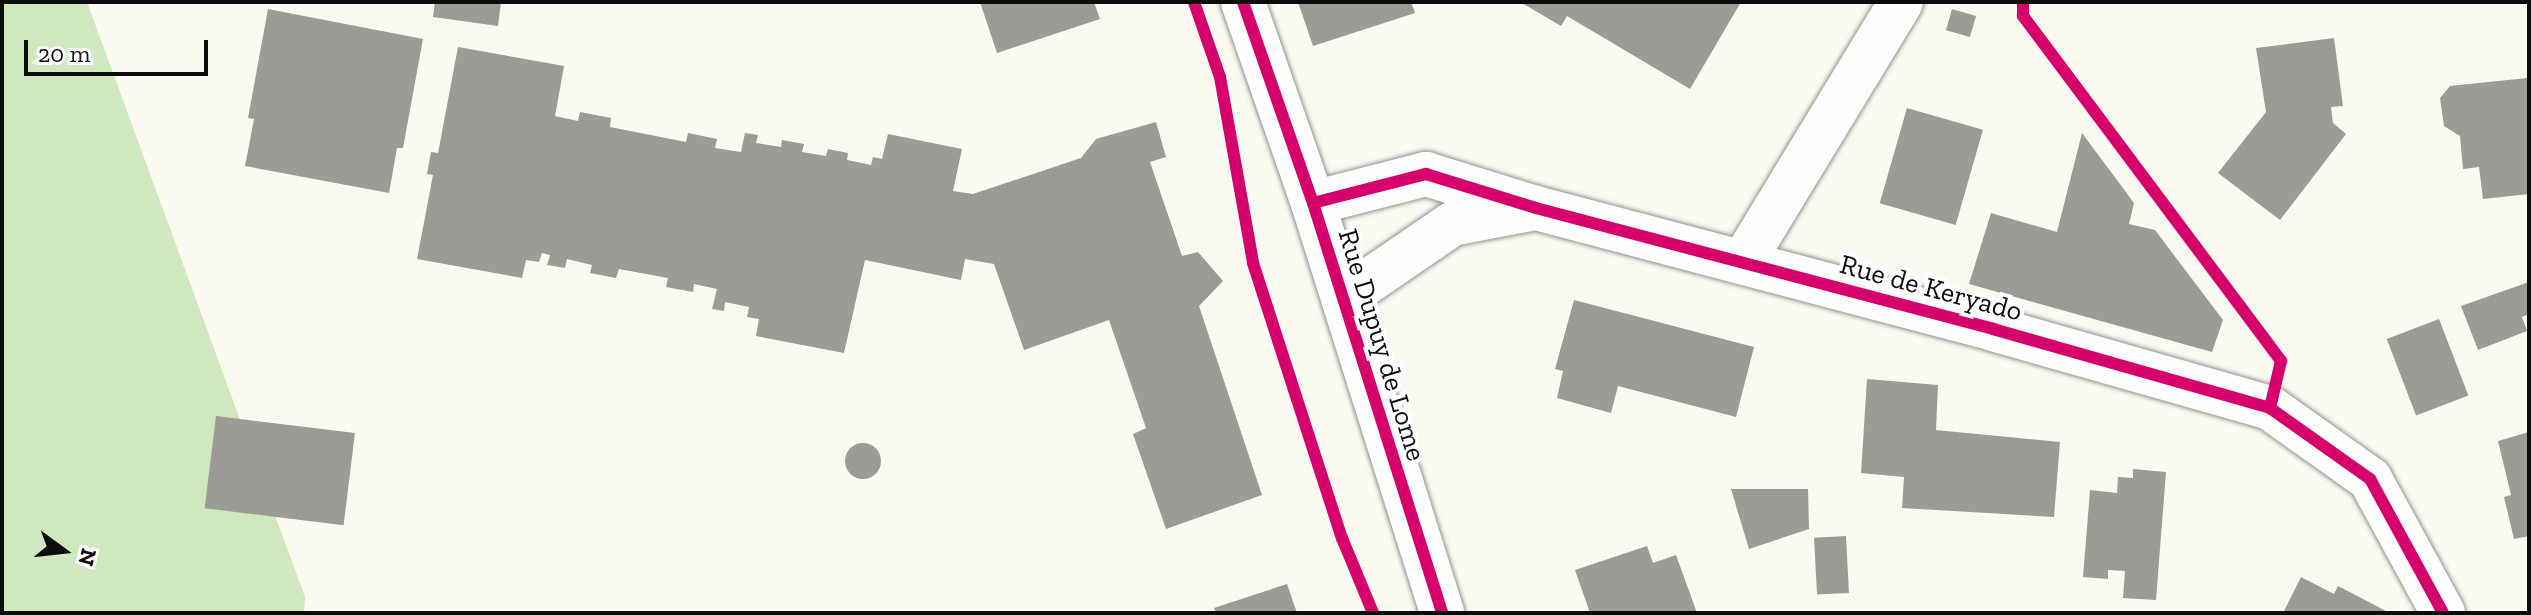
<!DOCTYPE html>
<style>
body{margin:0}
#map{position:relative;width:2531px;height:615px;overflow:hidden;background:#fafaf0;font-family:"Zilla Slab",serif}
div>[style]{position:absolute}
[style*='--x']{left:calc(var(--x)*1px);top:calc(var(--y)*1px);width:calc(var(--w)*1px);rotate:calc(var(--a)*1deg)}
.forest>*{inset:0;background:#cfe8bd}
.building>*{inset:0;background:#9d9b96;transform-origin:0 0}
.round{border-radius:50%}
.roads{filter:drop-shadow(0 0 2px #93938f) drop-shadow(0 0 2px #93938f)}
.minor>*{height:44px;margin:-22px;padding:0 22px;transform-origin:22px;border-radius:22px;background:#fefefd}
.tertiary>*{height:44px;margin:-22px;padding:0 22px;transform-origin:22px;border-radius:22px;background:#fefefd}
.cycleway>*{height:12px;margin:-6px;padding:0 6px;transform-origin:6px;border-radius:6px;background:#d6006c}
span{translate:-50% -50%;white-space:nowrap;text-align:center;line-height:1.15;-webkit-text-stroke:8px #fff;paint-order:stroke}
.street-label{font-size:28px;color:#0c0c0c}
.frame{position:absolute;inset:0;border:4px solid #0c0c0c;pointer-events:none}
.north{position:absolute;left:24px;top:511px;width:80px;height:80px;-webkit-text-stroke:6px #fff;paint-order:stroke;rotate:105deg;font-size:22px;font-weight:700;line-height:32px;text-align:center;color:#0c0c0c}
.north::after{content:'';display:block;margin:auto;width:28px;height:36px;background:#0c0c0c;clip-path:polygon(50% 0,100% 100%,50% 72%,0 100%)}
.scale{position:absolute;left:24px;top:40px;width:184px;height:36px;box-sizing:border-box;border:4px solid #0c0c0c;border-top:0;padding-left:10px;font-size:24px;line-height:28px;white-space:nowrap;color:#0c0c0c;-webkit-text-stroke:6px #fff;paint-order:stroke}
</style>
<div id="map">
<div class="forest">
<i style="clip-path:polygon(2px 2px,87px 2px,305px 597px,304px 613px,2px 613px)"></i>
</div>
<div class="building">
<i style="clip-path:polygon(435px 2px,501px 2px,498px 26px,433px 17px)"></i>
<i style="clip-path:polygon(980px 2px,1094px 2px,1100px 19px,997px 53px)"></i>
<i style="clip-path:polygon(1298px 2px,1411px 2px,1415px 13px,1313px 46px)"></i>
<i style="clip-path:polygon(1520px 2px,1741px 2px,1690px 89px,1567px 16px,1561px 26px)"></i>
<i style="clip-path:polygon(268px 9px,423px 39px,403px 148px,397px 148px,389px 193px,245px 166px,254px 119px,248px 118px)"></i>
<i style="left:1952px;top:9px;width:25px;height:22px;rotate:16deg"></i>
<i style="clip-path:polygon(2334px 38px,2343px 106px,2331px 107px,2333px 123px,2346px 134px,2280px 220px,2218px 173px,2266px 112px,2256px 48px)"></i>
<i style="clip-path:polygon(458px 47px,564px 66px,555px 116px,578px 121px,580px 112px,611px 118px,610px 127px,686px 142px,688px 133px,717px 139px,715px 148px,741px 152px,745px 133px,758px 135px,756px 143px,781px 147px,782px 140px,804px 144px,802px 152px,826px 156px,828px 149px,848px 153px,847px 160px,871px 165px,873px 157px,882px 159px,888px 134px,962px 149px,953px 191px,973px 194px,1081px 158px,1096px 139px,1156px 122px,1166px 157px,1150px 162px,1182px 256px,1198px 252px,1223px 281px,1199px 306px,1262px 495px,1166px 529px,1133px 434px,1146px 428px,1109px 320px,1024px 350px,994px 264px,965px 259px,961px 280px,865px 260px,844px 353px,756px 336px,759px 319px,747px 317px,749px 307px,725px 302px,724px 311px,712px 309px,717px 289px,694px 284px,693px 292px,666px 287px,668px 278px,619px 269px,616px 278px,590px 273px,592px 265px,567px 259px,565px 268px,547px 265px,550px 255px,542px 253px,539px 262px,526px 260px,522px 278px,417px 259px,433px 175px,427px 174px,431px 152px,438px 153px)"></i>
<i style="clip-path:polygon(2527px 78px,2529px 194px,2483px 199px,2479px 167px,2463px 169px,2460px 136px,2444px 126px,2440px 98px,2450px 86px)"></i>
<i style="left:1907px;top:108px;width:79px;height:99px;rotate:16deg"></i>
<i style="clip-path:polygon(2082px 133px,2134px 203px,2129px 224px,2155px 230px,2223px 320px,2212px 352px,1969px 284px,1991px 213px,2057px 232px)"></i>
<i style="clip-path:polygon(2529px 282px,2529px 314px,2522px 317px,2527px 331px,2478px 350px,2461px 306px)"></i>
<i style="clip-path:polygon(1574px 300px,1754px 347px,1736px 417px,1618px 386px,1611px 413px,1557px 398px,1563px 371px,1555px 369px)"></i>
<i style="left:2439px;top:319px;width:82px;height:56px;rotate:69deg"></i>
<i style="clip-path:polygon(1867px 379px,1938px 385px,1936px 430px,2060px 442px,2054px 517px,1902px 508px,1904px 477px,1861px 473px)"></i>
<i style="left:216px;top:416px;width:140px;height:93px;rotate:7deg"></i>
<i style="clip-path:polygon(2529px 432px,2529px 536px,2514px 539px,2504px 497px,2511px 495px,2498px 441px)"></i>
<i class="round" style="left:845px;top:443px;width:36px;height:36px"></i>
<i style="clip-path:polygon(2133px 469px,2166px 472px,2156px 600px,2123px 598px,2125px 571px,2108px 570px,2108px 579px,2083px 577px,2090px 490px,2117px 493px,2118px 477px,2133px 478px)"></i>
<i style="clip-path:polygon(1731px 489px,1808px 489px,1809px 529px,1749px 549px)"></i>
<i style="left:1846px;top:536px;width:57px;height:32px;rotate:87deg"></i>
<i style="clip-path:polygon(1647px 546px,1653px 563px,1676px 555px,1697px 613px,1590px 613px,1575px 570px)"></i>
<i style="clip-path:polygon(2301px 577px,2334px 594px,2338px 586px,2386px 611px,2283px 613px)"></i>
<i style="clip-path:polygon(1287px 584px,1297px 613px,1216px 613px,1214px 608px)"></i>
</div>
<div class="roads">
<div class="minor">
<i style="--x:1313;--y:203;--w:117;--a:-14.4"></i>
<i style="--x:1426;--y:174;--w:115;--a:17.2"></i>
<i style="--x:1536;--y:208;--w:473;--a:14.8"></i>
<i style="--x:1993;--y:329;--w:288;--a:15.9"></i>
<i style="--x:2270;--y:408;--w:123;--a:35.4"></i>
<i style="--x:2370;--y:479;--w:153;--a:61.4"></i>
<i style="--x:1743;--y:262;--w:304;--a:-58.7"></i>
<i style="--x:1344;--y:298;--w:131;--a:-34.4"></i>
<i style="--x:1452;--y:224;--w:79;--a:-10.9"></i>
</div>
<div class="tertiary">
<i style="--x:1243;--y:2;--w:213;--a:70.8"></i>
<i style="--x:1313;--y:203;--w:430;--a:72.5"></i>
</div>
</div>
<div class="cycleway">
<i style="--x:1194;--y:2;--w:79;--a:70.9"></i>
<i style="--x:1220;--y:77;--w:189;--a:79.9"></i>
<i style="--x:1253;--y:263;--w:289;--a:72.1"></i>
<i style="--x:1342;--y:538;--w:81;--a:67.5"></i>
<i style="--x:1243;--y:2;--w:213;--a:70.8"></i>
<i style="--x:1313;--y:203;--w:430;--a:72.5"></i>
<i style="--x:2023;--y:2;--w:14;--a:90"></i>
<i style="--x:2023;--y:16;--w:431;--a:53.2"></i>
<i style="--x:2281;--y:361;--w:48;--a:103.2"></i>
<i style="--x:1313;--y:203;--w:117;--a:-14.4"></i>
<i style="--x:1426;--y:174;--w:115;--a:17.2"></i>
<i style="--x:1536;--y:208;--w:473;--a:14.8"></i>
<i style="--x:1993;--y:329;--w:288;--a:15.9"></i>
<i style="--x:2270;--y:408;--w:123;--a:35.4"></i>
<i style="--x:2370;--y:479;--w:153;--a:61.4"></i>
</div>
<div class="street-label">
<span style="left:1931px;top:288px;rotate:15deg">Rue de Keryado</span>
<span style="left:1382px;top:345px;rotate:73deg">Rue Dupuy de Lome</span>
</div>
<div class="frame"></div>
<div class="north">N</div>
<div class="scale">20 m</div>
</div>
